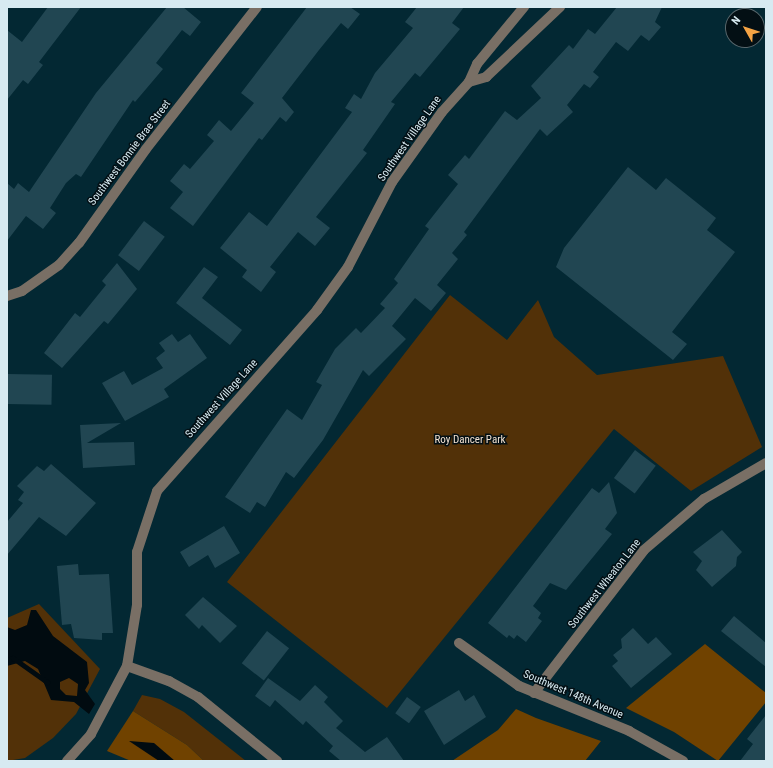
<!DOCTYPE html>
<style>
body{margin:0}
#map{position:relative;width:773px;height:768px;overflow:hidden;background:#032833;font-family:"Roboto Condensed",sans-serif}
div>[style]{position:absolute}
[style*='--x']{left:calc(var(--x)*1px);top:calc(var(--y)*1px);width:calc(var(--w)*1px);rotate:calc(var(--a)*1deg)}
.green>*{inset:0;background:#523108}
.forest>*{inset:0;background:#704200}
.water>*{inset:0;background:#010b10}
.stream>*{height:5px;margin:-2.5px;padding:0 2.5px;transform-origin:2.5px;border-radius:2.5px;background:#010b10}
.building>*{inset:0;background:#214652;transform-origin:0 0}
.minor>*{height:10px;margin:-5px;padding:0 5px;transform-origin:5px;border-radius:5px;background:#796f65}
span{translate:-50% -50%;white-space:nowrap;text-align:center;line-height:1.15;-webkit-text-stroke:3px #030f14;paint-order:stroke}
.street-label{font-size:11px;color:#d7eaf1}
.park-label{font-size:11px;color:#f2e1d0}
.frame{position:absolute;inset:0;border:8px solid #d7eaf1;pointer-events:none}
.north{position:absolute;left:725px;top:8px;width:40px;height:40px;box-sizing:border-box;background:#030f14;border:1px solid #58676c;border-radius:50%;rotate:309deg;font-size:11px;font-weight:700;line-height:16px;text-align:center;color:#d7eaf1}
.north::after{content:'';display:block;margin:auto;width:14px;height:18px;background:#f4a344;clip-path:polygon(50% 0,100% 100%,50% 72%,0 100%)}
</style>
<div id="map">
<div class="green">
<i style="clip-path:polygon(450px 295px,507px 340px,538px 300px,554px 337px,597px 375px,723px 356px,762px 447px,691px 491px,614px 429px,387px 708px,227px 582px)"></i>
<i style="clip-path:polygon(39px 604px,100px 669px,76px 714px,53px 738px,25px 758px,7px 761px,7px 618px)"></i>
<i style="clip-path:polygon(142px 695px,160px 699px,184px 712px,246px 761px,204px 761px,187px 745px,133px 711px)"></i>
</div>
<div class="forest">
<i style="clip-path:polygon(705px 644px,766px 693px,766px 702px,718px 761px,674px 732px,626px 708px)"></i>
<i style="clip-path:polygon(516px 709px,536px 718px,601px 741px,585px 761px,452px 761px,498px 730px)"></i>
<i style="clip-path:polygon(133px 711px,187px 745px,204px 761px,131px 761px,107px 751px)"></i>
</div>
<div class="water">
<i style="clip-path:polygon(evenodd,31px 610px,36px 610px,53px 636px,87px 662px,89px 683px,85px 690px,95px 704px,89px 714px,74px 702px,51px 700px,38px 669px,25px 661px,7px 666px,7px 627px,15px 630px,27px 625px,31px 610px,69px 678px,78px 684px,77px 696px,66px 695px,60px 689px,60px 682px,69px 678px)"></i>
<i style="clip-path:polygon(129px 741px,154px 743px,175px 761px,159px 761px)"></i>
</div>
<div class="stream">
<i style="--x:7;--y:660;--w:6;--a:-18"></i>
<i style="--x:13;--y:658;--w:42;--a:35.2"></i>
</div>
<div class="building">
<i style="clip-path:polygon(48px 7px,81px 7px,39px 62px,43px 65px,28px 84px,23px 80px,7px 100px,7px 30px,22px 42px)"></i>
<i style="clip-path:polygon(167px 7px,183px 7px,201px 22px,190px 36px,182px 30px,156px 63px,163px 69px,135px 102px,133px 100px,81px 177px,76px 174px,66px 183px,50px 208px,56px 213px,43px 229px,26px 216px,7px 241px,7px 183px,14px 189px,18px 183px,29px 192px,96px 93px)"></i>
<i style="clip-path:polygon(307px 7px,350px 7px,360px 14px,348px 29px,341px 23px,319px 50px,282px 98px,294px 112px,286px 122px,280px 117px,262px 140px,259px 138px,193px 226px,170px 208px,183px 192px,170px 181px,184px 164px,190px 169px,214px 141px,207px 135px,219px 120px,231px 131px,254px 103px,241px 93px)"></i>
<i style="clip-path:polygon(417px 7px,464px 7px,452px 23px,460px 29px,420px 77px,415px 73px,391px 102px,395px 104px,363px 150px,367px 153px,316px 217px,330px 228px,315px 246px,298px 232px,270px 267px,276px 272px,261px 292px,242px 277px,247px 270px,220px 248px,249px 212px,267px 226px,352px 112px,345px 108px,354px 94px,361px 99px,375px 73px,413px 28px,405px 22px)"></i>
<i style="clip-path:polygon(617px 7px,662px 7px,655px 22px,661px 27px,649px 41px,641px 35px,628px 51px,616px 42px,593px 72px,599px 77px,590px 88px,584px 84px,567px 105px,573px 112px,547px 136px,540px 129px,464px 232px,467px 235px,452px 253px,458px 259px,437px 285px,446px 293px,431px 311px,415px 298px,392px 326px,406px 339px,369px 376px,363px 370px,323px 440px,294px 478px,286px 472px,265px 507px,257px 502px,250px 513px,225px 497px,287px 409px,302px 420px,322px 385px,316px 382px,335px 349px,356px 328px,361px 333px,385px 308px,380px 304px,398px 283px,394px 279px,429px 229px,425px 226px,458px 184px,448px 175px,465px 155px,469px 159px,505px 111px,517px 120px,541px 98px,531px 86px,569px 45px,573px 49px,588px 29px,595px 34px)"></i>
<i style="clip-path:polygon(628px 167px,656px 190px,666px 178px,716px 218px,707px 230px,735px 252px,672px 332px,687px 344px,673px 360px,556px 267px,564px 248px)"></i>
<i style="left:144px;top:221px;width:26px;height:43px;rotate:37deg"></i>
<i style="clip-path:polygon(117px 263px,137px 289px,108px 324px,104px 321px,62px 368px,44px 353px,75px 313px,80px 317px,106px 285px,102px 281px)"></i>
<i style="clip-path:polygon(204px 267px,218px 277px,202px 298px,242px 330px,230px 345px,176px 303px)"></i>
<i style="clip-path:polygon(172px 334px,178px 342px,190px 334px,207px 358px,164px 389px,169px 397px,125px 421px,102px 383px,124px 371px,132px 385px,163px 368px,156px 358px,165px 351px,159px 343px)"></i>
<i style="left:7px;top:374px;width:45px;height:30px;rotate:1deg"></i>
<i style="clip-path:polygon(121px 423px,87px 443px,134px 442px,135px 465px,83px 468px,80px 425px)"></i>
<i style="left:635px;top:450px;width:26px;height:35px;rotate:37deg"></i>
<i style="clip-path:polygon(51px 464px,96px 503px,66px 536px,39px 517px,7px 555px,7px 522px,23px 503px,18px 500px,24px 492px,17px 486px,37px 466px,44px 471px)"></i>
<i style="clip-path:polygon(609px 482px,617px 513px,605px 529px,612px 534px,566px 590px,550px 583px,533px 606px,541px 613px,538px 618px,542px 621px,526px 642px,517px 635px,514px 639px,509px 635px,507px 638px,488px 623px,592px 488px,599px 493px)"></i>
<i style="clip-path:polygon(224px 526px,240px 553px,215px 568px,208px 555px,189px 567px,180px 552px)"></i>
<i style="clip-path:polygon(722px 530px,742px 552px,737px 557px,736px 566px,712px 587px,696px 570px,702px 561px,693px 552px)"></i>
<i style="clip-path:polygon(78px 564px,79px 575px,109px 574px,113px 633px,102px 633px,102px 640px,74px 638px,71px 624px,62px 625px,57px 566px)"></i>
<i style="clip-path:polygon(203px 597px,237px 626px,220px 643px,202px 625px,199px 629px,185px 615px)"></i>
<i style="clip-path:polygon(734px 616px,766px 643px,766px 667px,721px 631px)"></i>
<i style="clip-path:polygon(633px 628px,648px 644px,656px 637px,672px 654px,631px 688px,612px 666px,618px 661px,613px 655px,622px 648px,621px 639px)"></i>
<i style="left:267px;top:631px;width:28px;height:41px;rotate:38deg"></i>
<i style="clip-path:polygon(268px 678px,300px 701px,315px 685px,328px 697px,324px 702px,343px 721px,336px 728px,365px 752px,387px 737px,404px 761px,341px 761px,329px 751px,333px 746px,306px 721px,303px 725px,275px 700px,270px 707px,255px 696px)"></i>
<i style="clip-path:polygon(459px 690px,465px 701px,474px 695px,486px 717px,444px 745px,424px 711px)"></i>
<i style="left:407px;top:697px;width:17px;height:20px;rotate:36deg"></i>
<i style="clip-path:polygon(766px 715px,766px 761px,740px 761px,753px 744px,747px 739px)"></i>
</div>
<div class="minor">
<i style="--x:469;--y:82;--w:18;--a:-16"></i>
<i style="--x:486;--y:77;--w:102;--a:-43.4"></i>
<i style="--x:7;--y:296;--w:16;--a:-18"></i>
<i style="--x:22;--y:291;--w:45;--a:-35.1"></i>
<i style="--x:59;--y:265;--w:30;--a:-48"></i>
<i style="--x:79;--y:243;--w:115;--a:-54.5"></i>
<i style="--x:146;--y:149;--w:180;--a:-52"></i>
<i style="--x:459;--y:643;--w:74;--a:35.6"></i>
<i style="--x:519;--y:686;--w:119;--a:22.2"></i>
<i style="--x:629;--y:731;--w:62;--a:29.1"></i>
<i style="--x:127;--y:666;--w:45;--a:19.7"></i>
<i style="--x:169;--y:681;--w:33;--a:29"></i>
<i style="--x:198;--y:697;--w:102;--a:39"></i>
<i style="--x:534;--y:693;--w:180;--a:-52.4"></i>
<i style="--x:644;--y:550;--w:79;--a:-40.4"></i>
<i style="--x:704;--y:499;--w:72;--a:-30.1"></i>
<i style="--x:67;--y:761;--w:36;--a:-48"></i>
<i style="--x:91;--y:734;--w:77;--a:-62.1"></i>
<i style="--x:127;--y:666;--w:62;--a:-80.7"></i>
<i style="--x:137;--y:605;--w:53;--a:-90"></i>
<i style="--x:137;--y:552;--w:64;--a:-71.8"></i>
<i style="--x:157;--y:491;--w:242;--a:-48.5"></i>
<i style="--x:317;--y:310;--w:53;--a:-54.2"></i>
<i style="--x:348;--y:267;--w:96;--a:-62.6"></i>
<i style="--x:392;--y:182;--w:86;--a:-54.5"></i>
<i style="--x:442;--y:112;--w:40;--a:-48"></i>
<i style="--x:469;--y:82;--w:20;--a:-66"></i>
<i style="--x:477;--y:64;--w:74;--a:-50.5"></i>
</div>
<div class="street-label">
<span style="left:410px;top:139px;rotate:-55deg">Southwest Village Lane</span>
<span style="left:130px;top:153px;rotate:-53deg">Southwest Bonnie Brae Street</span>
<span style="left:222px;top:399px;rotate:-48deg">Southwest Village Lane</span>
<span style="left:605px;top:584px;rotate:-52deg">Southwest Wheaton Lane</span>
<span style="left:573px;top:695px;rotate:23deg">Southwest 148th Avenue</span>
</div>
<div class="park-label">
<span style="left:470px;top:440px">Roy Dancer Park</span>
</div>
<div class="frame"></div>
<div class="north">N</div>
</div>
